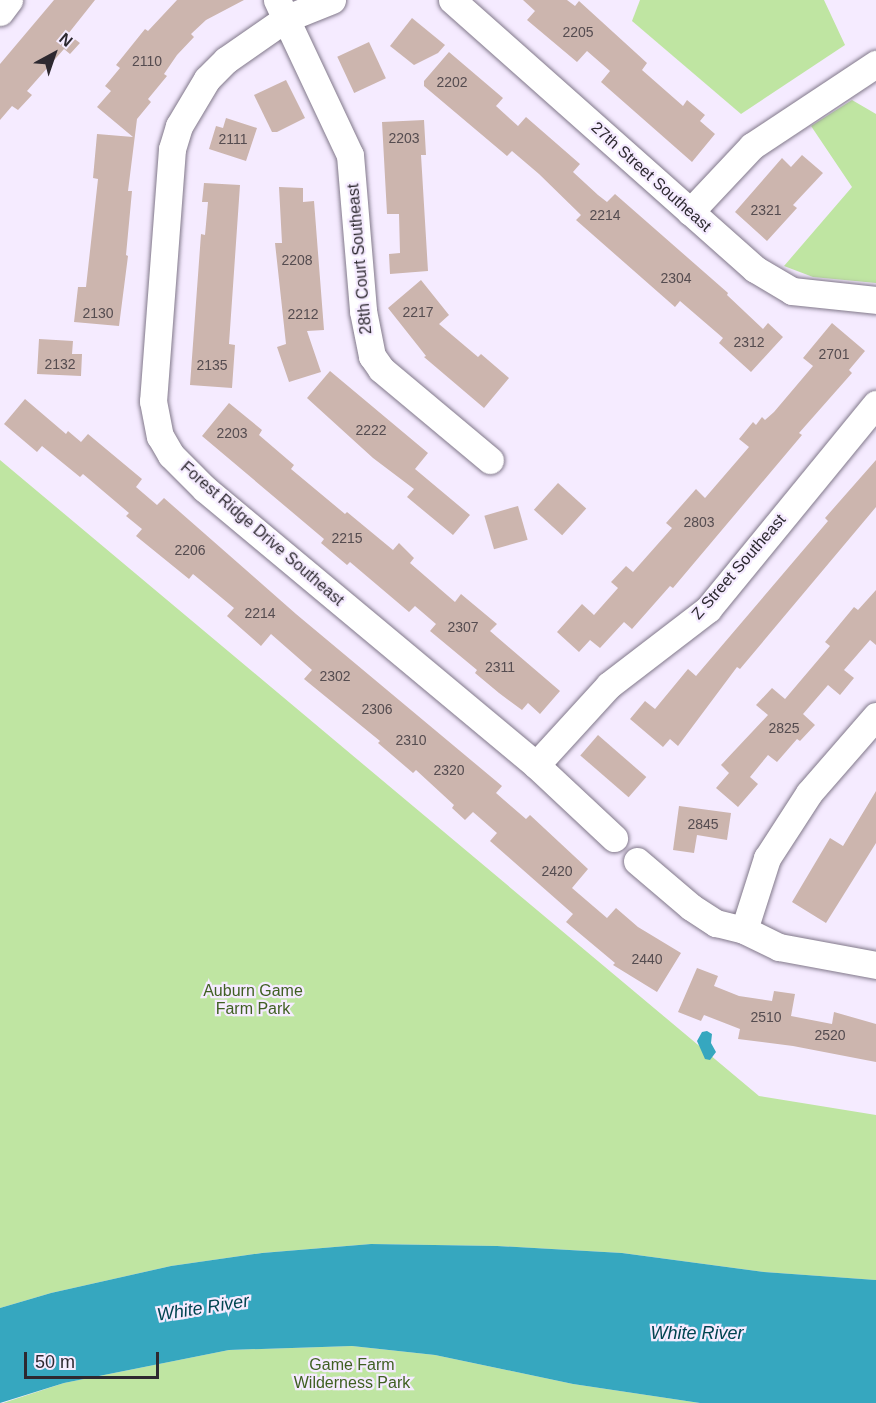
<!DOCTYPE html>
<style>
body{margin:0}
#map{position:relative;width:876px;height:1403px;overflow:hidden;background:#f5ebff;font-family:Helvetica,sans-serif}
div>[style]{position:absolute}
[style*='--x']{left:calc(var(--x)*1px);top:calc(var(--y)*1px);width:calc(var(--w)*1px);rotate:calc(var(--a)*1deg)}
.green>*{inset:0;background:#bfe5a2}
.water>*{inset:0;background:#36a7bf}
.building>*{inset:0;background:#ccb5ae;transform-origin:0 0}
.roads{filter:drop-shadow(0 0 2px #81788a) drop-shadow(0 0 2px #81788a)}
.minor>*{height:27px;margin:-13.5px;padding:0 13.5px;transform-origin:13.5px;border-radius:13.5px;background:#fff}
span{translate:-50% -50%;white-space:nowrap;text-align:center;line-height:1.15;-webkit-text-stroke:4.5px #f5ebff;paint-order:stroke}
.number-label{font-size:14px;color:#554c50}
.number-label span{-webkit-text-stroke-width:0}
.street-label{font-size:16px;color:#2d2930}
.park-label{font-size:16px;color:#3f5f22}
.water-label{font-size:18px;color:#004450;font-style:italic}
.north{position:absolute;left:24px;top:24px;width:60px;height:60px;-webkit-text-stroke:4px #f5ebff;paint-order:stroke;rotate:40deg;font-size:16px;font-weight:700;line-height:24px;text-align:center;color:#2d2930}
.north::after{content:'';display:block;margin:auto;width:21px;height:27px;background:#2d2930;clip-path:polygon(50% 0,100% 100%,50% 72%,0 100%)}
.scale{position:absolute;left:24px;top:1352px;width:135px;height:27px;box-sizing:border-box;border:3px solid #2d2930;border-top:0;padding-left:8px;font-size:18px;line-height:21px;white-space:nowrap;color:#2d2930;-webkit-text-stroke:4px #f5ebff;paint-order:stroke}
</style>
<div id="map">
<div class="green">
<i style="clip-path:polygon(640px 0,824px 0,845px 45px,741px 114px,632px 21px)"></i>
<i style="clip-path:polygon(852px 100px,876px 114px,876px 283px,813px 277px,784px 266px,852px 187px,811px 126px)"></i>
<i style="clip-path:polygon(0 460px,759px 1096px,876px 1115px,876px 1280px,764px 1272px,622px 1253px,497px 1246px,371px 1244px,262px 1253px,171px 1266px,51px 1293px,0 1308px)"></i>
<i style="clip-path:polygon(352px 1346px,435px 1355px,573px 1384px,700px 1403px,3px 1403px,64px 1383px,229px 1350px)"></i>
</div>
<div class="water">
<i style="clip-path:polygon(707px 1031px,712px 1034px,711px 1043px,716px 1052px,710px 1060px,705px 1059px,697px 1041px,702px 1032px)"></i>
<i style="clip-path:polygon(371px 1244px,497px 1246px,622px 1253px,764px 1272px,876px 1280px,876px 1403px,700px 1403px,573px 1384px,435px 1355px,352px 1346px,229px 1350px,64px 1383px,0 1403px,0 1308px,51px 1293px,171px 1266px,262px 1253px)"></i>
</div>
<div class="building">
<i style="clip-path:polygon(54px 0,95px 0,68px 34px,80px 43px,70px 54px,64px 49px,27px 91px,32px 95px,18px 110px,12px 106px,0 120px,0 64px)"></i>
<i style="clip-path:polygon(177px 0,244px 0,206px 20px,191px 34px,194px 37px,177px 55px,164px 74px,167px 76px,148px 99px,151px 102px,137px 119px,128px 191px,132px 191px,126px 255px,128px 256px,119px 326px,74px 322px,78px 287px,86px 287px,98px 179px,93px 178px,97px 134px,133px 137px,97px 107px,111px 91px,105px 86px,120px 68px,116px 65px,145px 29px,148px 31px)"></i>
<i style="clip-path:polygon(523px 0,567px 0,575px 6px,579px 1px,647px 63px,642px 70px,683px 106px,687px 100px,705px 115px,700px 121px,715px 134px,692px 162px,601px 82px,610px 71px,587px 51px,577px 62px,527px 20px,535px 11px)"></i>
<i style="clip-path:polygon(412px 18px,445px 45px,438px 53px,414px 65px,390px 46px)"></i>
<i style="left:369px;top:42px;width:40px;height:35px;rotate:65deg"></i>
<i style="clip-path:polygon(449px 52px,503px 98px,496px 106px,518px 126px,526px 117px,580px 164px,573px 172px,598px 195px,607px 202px,615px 194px,728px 293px,727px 295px,763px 329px,768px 323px,783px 337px,751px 372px,719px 343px,723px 338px,680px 301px,675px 307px,576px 220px,581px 215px,539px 174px,512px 151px,507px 156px,424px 86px,424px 81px)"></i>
<i style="clip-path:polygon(286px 80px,305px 118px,277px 132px,272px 132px,254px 95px)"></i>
<i style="clip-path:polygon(226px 118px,257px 128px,246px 161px,209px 149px,216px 126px,223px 128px)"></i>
<i style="clip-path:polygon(424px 120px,426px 155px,421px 155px,428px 271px,390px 274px,389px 254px,400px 253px,399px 214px,387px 214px,382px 122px)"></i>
<i style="clip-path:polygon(802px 155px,823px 173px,793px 205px,797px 208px,767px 241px,735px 212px,782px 158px,791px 167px)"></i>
<i style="clip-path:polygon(204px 183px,240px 185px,229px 344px,235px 345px,232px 388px,190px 385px,201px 234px,205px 235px,208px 202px,202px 202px)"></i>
<i style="clip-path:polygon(279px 187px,303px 188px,303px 202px,314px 201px,324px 330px,307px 331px,321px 372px,289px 382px,277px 347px,286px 344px,275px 243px,282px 243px)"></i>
<i style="clip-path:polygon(421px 280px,449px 315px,439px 324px,478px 357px,481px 354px,509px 378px,484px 408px,424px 357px,426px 356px,388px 308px)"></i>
<i style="clip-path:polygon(832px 323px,865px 351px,849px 370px,852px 373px,799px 433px,802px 435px,673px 588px,670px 586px,632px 629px,624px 622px,600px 648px,590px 640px,579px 652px,557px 632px,582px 604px,594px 615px,618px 588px,611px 582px,626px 566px,633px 572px,672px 528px,666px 523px,696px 489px,705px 498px,749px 447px,739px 439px,753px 422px,756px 425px,762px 417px,765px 420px,774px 412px,813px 366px,803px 358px)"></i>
<i style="clip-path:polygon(39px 339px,73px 341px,72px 354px,82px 354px,81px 376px,37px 374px)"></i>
<i style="clip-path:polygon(330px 371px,428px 453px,415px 469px,470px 515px,453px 535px,407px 497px,414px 489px,373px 458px,307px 398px)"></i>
<i style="clip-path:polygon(25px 399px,66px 434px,68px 431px,81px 442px,88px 434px,142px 479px,136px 487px,157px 505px,164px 498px,296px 614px,502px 786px,496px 793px,526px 819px,530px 815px,588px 869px,572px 888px,607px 918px,616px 908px,638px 927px,681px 953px,657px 992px,613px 965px,615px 963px,566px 922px,573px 914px,490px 841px,497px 833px,473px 812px,465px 820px,452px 808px,454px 805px,416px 770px,413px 773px,378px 743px,380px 741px,304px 679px,312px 670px,271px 634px,261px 646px,227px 616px,234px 608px,193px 574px,189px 579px,136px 536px,142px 529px,126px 516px,129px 513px,83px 474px,80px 477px,42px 446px,37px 452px,4px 424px)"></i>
<i style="clip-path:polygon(229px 403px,262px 430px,259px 435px,294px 465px,291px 469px,345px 514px,347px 512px,393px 550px,399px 543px,414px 558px,410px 563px,455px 602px,461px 594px,497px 624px,490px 631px,560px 691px,540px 714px,528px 703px,522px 710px,499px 693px,475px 673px,477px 670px,430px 631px,436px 624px,415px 606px,409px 612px,350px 562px,347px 565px,321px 543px,324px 539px,202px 436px)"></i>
<i style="clip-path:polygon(876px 460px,876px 507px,740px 669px,737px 667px,678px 746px,670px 739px,663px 747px,630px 719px,645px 701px,655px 709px,688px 669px,696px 676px,828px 521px,825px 518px)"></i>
<i style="left:558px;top:483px;width:38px;height:36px;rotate:42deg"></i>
<i style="left:518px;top:506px;width:35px;height:35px;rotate:74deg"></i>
<i style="clip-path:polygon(876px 590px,876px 645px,870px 640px,844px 670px,854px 678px,840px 695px,828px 685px,803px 714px,815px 725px,800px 741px,797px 739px,777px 762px,768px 755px,750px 777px,758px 784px,738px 807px,716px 788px,729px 773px,721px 765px,768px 715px,756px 705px,772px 688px,785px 699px,830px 646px,825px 642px,854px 607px,858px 610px)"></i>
<i style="left:598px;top:735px;width:64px;height:27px;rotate:41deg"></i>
<i style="clip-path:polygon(876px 791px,876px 843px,826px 923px,792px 902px,830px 838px,843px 846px)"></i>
<i style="clip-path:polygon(679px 806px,731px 813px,727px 840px,697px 835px,694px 853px,673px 850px)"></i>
<i style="clip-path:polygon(697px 968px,718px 976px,714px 986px,739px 996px,772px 1001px,774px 991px,795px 994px,791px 1016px,832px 1024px,834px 1012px,876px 1024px,876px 1062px,793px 1046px,738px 1039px,740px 1029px,704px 1015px,701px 1021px,678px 1012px)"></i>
</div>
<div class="roads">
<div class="minor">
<i style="--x:277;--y:0;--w:171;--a:64.8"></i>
<i style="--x:350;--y:155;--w:157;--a:85.2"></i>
<i style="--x:363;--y:311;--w:46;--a:78.7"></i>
<i style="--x:372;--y:356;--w:16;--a:55"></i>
<i style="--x:381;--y:369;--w:142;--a:39.9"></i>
<i style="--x:332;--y:0;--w:51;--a:158"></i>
<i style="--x:285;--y:19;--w:72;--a:145.2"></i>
<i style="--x:226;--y:60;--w:27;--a:135"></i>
<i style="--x:207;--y:79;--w:55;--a:120.8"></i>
<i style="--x:179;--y:126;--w:24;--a:107"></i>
<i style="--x:172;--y:149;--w:253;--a:94.3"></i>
<i style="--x:153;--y:401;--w:36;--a:79"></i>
<i style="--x:160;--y:436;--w:22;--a:60"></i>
<i style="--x:171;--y:455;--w:48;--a:45"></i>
<i style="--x:205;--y:489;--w:431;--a:39.8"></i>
<i style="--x:536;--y:765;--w:107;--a:43.1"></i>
<i style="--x:452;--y:0;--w:405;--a:41.6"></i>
<i style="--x:755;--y:269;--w:43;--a:30.7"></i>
<i style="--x:792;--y:291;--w:84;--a:6.1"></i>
<i style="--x:0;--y:12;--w:15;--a:-53"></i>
<i style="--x:690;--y:212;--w:91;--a:-46.8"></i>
<i style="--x:752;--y:146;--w:149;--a:-33.5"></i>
<i style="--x:536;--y:765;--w:108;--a:-47.6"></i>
<i style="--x:609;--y:685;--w:125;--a:-37.5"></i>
<i style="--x:708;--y:609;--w:265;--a:-50.7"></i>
<i style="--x:637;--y:861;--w:71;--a:40.4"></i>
<i style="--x:691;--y:907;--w:30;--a:33"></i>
<i style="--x:716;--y:923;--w:29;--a:14"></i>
<i style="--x:744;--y:930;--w:39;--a:26"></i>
<i style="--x:779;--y:947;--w:99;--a:10.5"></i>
<i style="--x:744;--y:930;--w:76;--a:-72.3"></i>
<i style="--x:767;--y:858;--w:77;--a:-57.1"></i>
<i style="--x:809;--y:793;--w:102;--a:-49"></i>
</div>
</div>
<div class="number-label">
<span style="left:578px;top:32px">2205</span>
<span style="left:147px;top:61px">2110</span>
<span style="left:452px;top:82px">2202</span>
<span style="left:404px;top:138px">2203</span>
<span style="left:233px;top:139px">2111</span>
<span style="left:766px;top:210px">2321</span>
<span style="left:605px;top:215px">2214</span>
<span style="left:297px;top:260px">2208</span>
<span style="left:676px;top:278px">2304</span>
<span style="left:418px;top:312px">2217</span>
<span style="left:98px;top:313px">2130</span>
<span style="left:303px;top:314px">2212</span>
<span style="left:749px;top:342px">2312</span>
<span style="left:834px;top:354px">2701</span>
<span style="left:60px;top:364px">2132</span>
<span style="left:212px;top:365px">2135</span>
<span style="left:371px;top:430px">2222</span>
<span style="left:232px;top:433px">2203</span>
<span style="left:699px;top:522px">2803</span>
<span style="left:347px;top:538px">2215</span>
<span style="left:190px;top:550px">2206</span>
<span style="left:260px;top:613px">2214</span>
<span style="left:463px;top:627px">2307</span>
<span style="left:500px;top:667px">2311</span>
<span style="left:335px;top:676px">2302</span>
<span style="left:377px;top:709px">2306</span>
<span style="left:784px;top:728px">2825</span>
<span style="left:411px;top:740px">2310</span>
<span style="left:449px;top:770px">2320</span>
<span style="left:703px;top:824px">2845</span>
<span style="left:557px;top:871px">2420</span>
<span style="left:647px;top:959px">2440</span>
<span style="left:766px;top:1017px">2510</span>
<span style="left:830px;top:1035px">2520</span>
</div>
<div class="street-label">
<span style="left:651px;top:177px;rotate:42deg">27th Street Southeast</span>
<span style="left:360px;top:259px;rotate:-95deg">28th Court Southeast</span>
<span style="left:262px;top:534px;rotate:41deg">Forest Ridge Drive Southeast</span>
<span style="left:739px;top:567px;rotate:-49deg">Z Street Southeast</span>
</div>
<div class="park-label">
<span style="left:253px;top:1000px">Auburn Game<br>Farm Park</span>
<span style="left:352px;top:1374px">Game Farm<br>Wilderness Park</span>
</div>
<div class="water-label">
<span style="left:203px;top:1308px;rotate:-9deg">White River</span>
<span style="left:697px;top:1333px">White River</span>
</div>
<div class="north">N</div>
<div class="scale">50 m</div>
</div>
